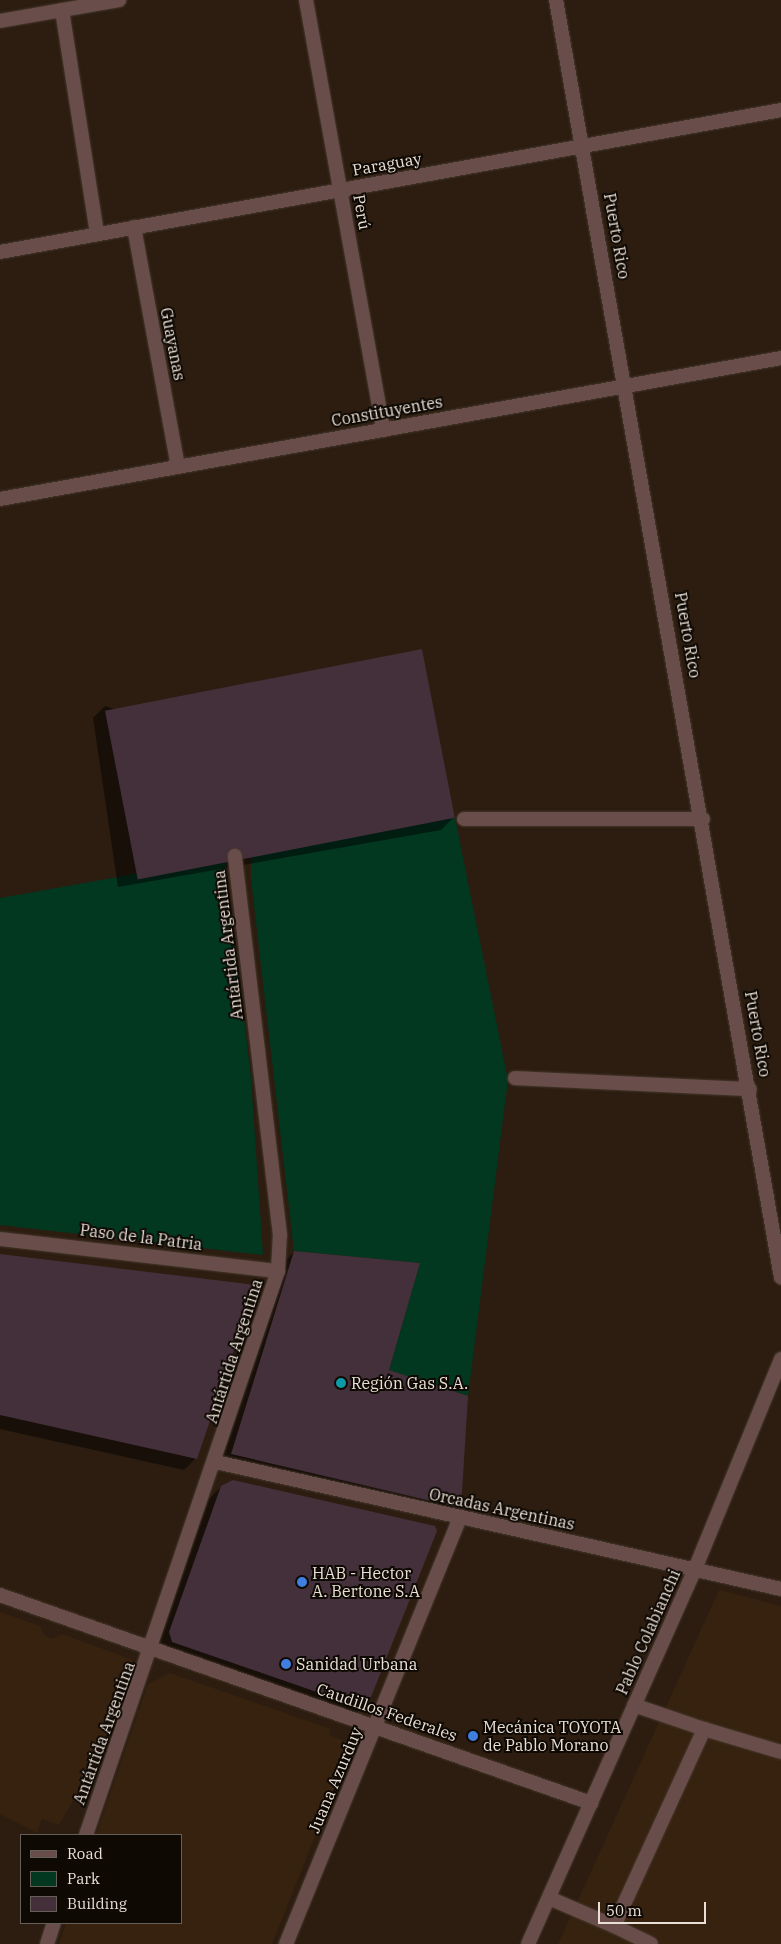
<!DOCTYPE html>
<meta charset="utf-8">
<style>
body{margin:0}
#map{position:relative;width:781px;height:1944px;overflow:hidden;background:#2c1d10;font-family:"IBM Plex Serif",serif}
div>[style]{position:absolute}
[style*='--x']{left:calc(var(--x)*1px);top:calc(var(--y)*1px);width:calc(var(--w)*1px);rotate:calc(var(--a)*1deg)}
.built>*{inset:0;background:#36220f}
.green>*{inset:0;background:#023720}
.shadow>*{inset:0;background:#0007}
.building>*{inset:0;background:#43303a;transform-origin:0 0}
.roads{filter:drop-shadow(0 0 1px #46382c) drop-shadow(0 0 1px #46382c)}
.minor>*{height:14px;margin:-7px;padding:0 7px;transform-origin:7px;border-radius:7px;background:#694d4a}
.dots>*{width:14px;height:14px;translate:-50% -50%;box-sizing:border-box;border:2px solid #0f0904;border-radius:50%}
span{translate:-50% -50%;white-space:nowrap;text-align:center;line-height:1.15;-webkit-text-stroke:4px #0f0904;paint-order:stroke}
.street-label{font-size:16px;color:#e9dfd6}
.poi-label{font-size:16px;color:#e9dfd6}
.left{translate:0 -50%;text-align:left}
.legend{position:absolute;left:20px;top:1834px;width:162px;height:90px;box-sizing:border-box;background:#0f0904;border:1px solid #665f58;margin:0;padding:6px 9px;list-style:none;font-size:15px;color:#e9dfd6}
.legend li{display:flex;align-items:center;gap:10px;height:25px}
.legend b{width:25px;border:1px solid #665f58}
.scale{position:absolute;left:598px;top:1902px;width:108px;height:22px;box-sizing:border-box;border:2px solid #e9dfd6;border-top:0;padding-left:6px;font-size:15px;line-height:18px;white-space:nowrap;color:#e9dfd6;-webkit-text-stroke:4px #0f0904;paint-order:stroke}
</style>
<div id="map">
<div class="built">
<i style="clip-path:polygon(719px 1590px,781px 1606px,781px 1944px,558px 1944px)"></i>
<i style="clip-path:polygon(0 1612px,40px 1626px,44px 1635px,53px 1639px,62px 1634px,133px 1660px,103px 1749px,59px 1825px,42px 1819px,37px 1833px,0 1814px)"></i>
<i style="clip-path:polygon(170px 1673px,331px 1729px,329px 1735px,352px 1744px,272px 1944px,59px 1944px,66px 1923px,181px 1923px,181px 1835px,96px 1835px,148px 1684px)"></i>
</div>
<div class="green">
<i style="clip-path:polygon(455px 818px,508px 1080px,468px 1396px,389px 1370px,420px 1263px,294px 1251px,251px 879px,251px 854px)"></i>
<i style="clip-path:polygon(225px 858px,251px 1078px,263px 1255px,0 1225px,0 898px)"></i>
</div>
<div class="shadow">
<i style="clip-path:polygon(105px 706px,453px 818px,441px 830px,118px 887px,93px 718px)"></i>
<i style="clip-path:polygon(294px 1252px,387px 1370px,460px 1507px,448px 1519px,220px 1466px,282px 1264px)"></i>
<i style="clip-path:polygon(0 1256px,196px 1458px,184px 1470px,0 1429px)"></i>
<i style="clip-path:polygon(221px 1487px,368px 1702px,355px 1714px,157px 1645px,209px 1499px)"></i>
</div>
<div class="building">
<i style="left:422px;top:649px;width:172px;height:323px;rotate:79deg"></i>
<i style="clip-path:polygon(294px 1251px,420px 1263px,389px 1370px,468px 1396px,461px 1508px,231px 1454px)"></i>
<i style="clip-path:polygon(0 1254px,256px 1285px,197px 1459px,0 1415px)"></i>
<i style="clip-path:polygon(233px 1480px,435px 1526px,437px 1531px,369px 1702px,360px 1707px,172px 1642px,169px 1632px,221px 1486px)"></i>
</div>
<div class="roads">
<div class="minor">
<i style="--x:306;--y:0;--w:437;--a:79.8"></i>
<i style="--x:556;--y:0;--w:1297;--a:80.01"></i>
<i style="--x:62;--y:10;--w:227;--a:81.1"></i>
<i style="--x:0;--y:21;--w:121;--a:-10"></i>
<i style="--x:134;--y:227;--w:243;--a:79.6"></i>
<i style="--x:0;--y:252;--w:794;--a:-10.3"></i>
<i style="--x:0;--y:499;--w:794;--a:-10.23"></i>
<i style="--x:464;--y:819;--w:239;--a:0"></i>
<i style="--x:515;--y:1078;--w:235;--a:2.7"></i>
<i style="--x:0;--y:1239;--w:280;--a:6.6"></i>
<i style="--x:216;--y:1462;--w:579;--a:12.67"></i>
<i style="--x:0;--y:1595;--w:627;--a:19.39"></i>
<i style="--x:704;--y:1729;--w:80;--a:16.6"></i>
<i style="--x:86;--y:1835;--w:596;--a:-71.2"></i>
<i style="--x:278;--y:1271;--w:36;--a:-87"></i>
<i style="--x:280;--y:1235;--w:382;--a:-96.8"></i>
<i style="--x:549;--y:1898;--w:71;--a:23.3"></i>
<i style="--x:614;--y:1926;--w:217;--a:-65.4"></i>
<i style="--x:704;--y:1729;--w:74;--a:-161.1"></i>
<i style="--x:614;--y:1926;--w:41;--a:25.9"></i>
<i style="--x:47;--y:1944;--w:22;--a:-72"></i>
<i style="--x:286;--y:1944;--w:461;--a:-67.8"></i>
<i style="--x:528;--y:1944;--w:411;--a:-66"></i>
<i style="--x:695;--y:1569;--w:227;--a:-67.7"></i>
</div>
</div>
<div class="dots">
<i style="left:341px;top:1383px;background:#0f9aa8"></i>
<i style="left:302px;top:1582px;background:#3f7fe0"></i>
<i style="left:286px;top:1664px;background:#3f7fe0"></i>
<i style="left:473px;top:1736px;background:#3f7fe0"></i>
</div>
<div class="street-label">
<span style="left:387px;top:164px;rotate:-10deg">Paraguay</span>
<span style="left:362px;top:212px;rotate:80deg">Perú</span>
<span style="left:617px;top:236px;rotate:80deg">Puerto Rico</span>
<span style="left:173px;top:344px;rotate:79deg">Guayanas</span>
<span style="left:387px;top:411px;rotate:-10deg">Constituyentes</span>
<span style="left:688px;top:635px;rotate:80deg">Puerto Rico</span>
<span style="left:228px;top:945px;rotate:-97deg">Antártida Argentina</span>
<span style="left:758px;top:1034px;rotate:80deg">Puerto Rico</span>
<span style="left:141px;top:1237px;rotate:7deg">Paso de la Patria</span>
<span style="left:234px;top:1351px;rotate:-72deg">Antártida Argentina</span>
<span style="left:502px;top:1509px;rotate:12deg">Orcadas Argentinas</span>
<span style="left:648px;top:1632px;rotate:-66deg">Pablo Colabianchi</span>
<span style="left:387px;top:1712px;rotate:19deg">Caudillos Federales</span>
<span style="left:104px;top:1733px;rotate:-70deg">Antártida Argentina</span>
<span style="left:335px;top:1780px;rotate:-67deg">Juana Azurduy</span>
</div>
<div class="poi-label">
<span class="left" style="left:351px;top:1383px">Región Gas S.A.</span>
<span class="left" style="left:312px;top:1582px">HAB - Hector<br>A. Bertone S.A</span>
<span class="left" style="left:296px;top:1664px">Sanidad Urbana</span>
<span class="left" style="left:483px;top:1736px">Mecánica TOYOTA<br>de Pablo Morano</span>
</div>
<ul class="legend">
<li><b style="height:6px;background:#694d4a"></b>Road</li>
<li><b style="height:14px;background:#023720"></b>Park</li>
<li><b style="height:14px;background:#43303a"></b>Building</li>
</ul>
<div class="scale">50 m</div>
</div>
